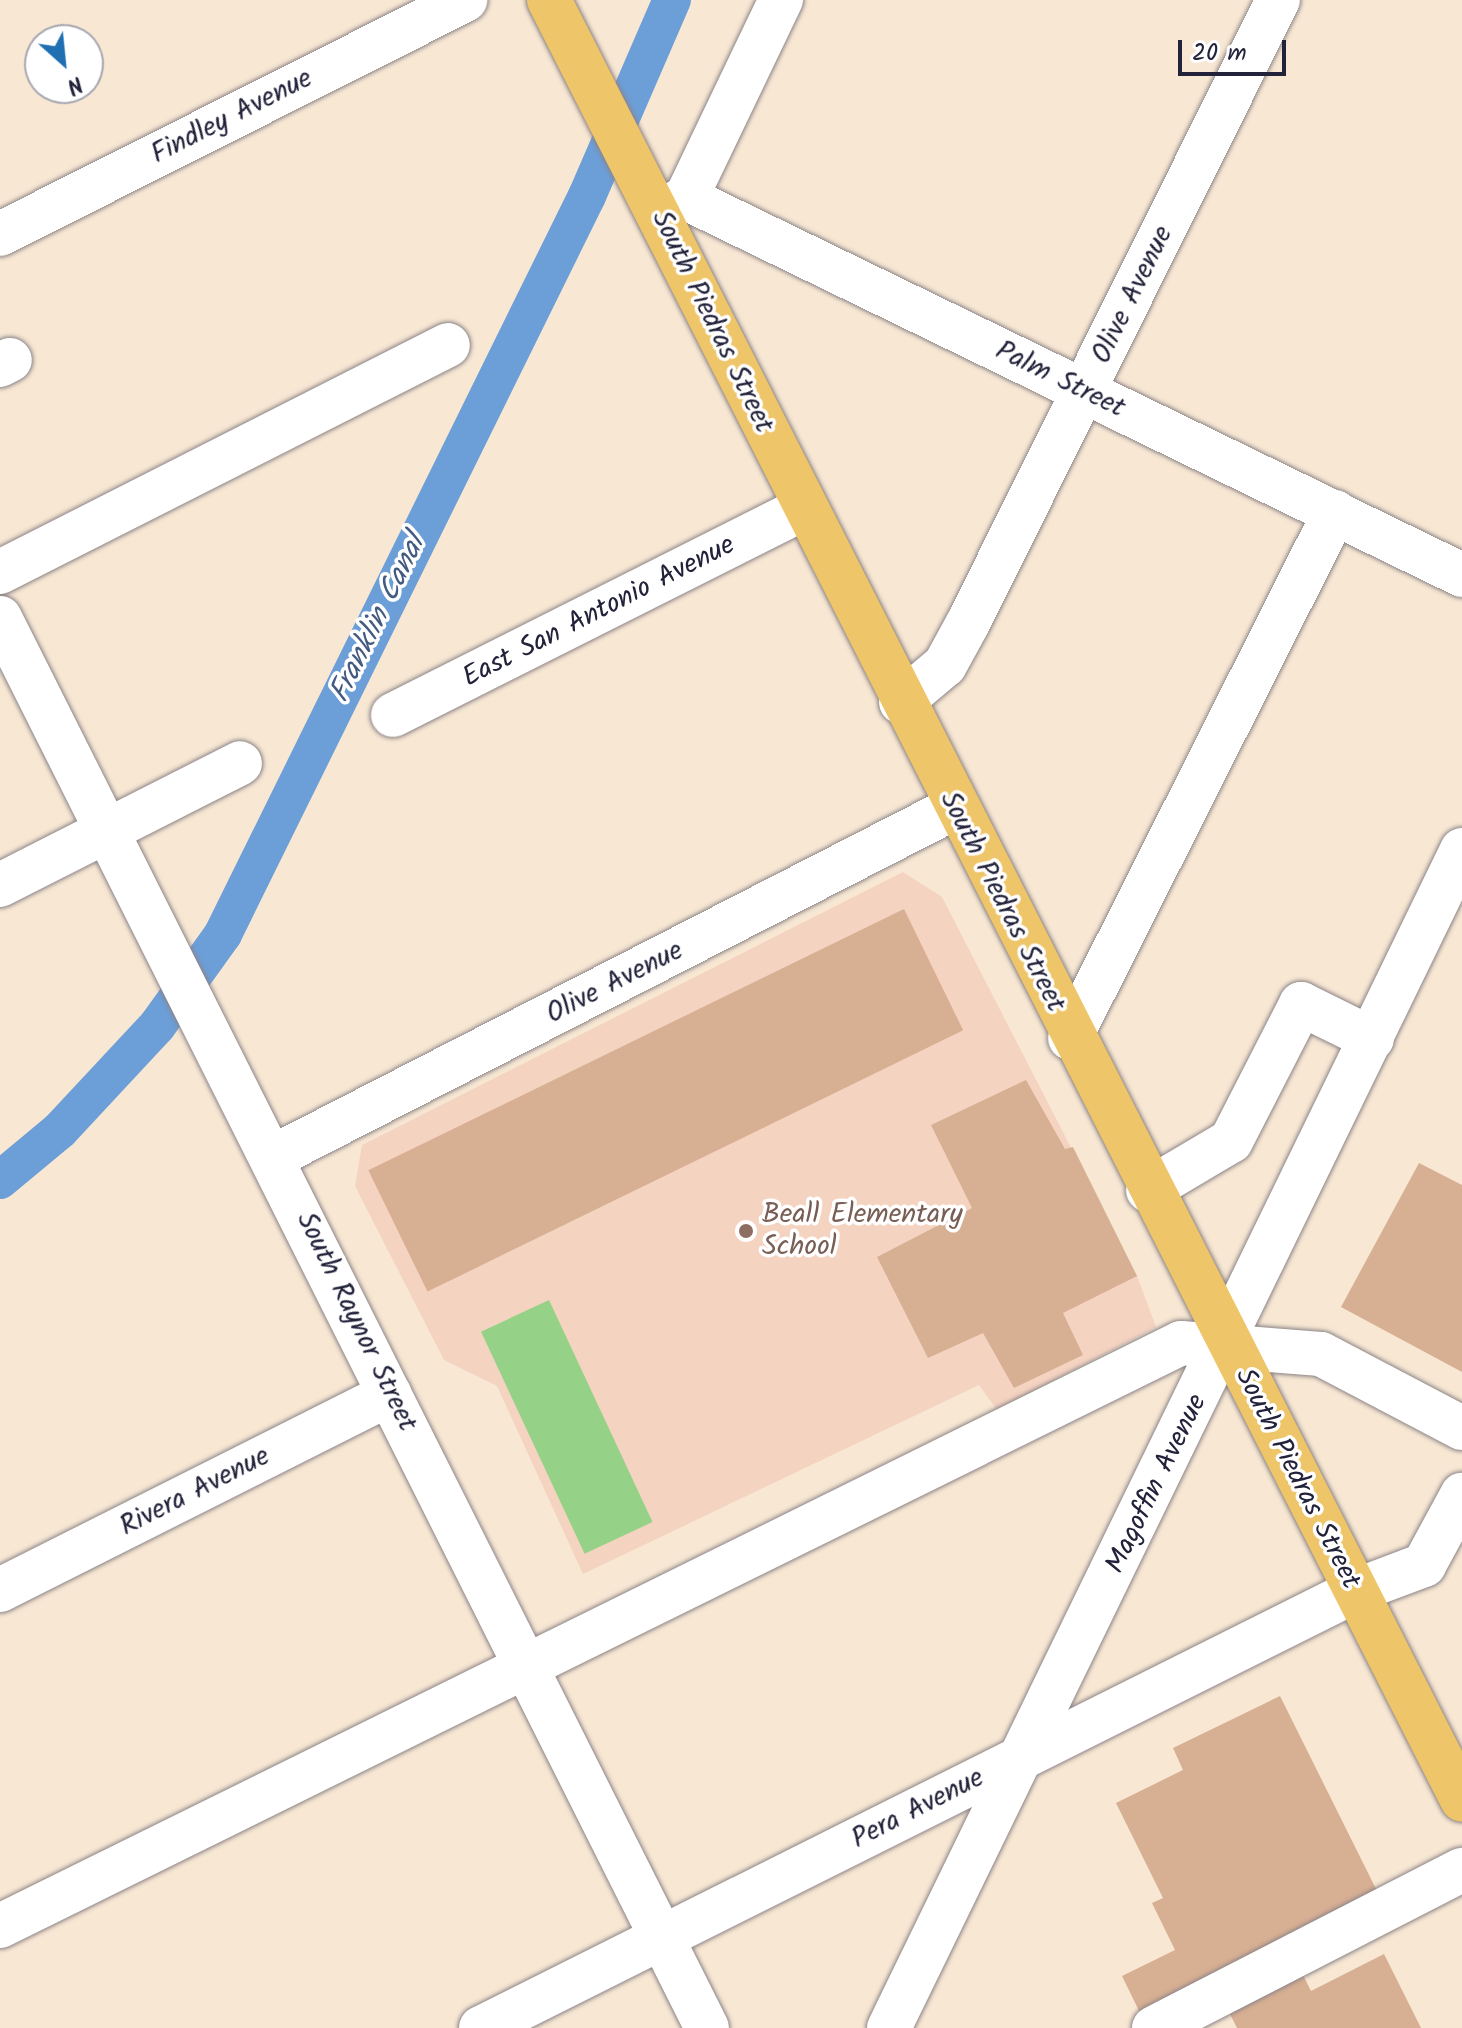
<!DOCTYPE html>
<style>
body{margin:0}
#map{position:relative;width:1462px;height:2028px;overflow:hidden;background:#f7e7d3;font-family:Kalam,sans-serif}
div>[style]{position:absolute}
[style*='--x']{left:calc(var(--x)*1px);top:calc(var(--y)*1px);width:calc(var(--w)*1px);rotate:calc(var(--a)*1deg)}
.built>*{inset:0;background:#f5d3c1}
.green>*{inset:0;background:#95d287;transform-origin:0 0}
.canal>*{height:38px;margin:-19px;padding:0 19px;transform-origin:19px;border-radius:19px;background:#6c9ed7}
.building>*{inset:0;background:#d7af93;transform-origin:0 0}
.roads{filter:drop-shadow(0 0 2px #8c8487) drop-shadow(0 0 2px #8c8487)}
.minor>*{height:44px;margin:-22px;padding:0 22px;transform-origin:22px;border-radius:22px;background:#fff}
.major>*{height:44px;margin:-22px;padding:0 22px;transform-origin:22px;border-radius:22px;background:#eec569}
.dots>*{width:22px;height:22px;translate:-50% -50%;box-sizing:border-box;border:4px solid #fff;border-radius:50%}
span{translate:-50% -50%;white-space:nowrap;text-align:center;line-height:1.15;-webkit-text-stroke:7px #fff;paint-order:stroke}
.street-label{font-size:28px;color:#22223b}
.education-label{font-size:28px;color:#785e54}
.left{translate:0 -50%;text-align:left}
.water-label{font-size:30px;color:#435a81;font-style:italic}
.north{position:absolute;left:24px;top:24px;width:80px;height:80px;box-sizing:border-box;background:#fff;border:2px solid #a7a7b1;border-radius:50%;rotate:153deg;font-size:22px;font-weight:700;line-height:32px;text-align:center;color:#22223b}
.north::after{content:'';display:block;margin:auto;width:28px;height:36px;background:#1f6fb2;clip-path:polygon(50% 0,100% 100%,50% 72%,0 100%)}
.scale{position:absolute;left:1178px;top:40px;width:108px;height:36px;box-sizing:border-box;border:4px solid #22223b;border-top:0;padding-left:10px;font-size:24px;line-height:28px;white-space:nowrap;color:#22223b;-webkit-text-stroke:6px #fff;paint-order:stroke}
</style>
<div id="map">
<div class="built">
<i style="clip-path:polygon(903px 872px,942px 897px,1137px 1276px,1156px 1327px,997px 1410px,979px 1385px,583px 1574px,497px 1386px,444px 1360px,355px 1186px,362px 1145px)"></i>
</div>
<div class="green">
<i style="left:549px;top:1300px;width:245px;height:75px;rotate:65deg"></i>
</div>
<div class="canal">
<i style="--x:0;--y:1180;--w:78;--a:-39.8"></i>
<i style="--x:60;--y:1130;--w:142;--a:-47"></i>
<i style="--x:157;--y:1026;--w:113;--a:-54.3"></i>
<i style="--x:223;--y:934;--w:823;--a:-63.75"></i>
<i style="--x:587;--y:196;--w:214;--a:-66.6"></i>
</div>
<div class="building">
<i style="left:904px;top:909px;width:135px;height:596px;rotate:64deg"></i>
<i style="clip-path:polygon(1026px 1080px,1065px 1149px,1073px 1147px,1137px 1276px,1063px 1313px,1083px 1355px,1014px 1388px,983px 1333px,928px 1358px,877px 1257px,972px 1208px,931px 1125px)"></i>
<i style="clip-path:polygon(1419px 1163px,1462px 1185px,1462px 1372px,1341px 1307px)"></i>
<i style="clip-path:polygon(1280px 1696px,1381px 1899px,1142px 2017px,1122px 1976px,1175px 1950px,1152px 1903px,1163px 1898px,1116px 1803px,1183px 1770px,1173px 1748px)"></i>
<i style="clip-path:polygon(1384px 1954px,1421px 2028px,1237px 2028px,1229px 2012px,1303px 1975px,1311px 1991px)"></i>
</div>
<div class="roads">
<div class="minor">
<i style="--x:686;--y:198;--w:220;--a:-64.4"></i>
<i style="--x:657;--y:212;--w:32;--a:-26"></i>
<i style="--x:686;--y:198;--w:863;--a:25.91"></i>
<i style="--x:0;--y:234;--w:521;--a:-26.71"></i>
<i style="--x:0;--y:365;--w:11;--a:-27"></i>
<i style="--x:0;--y:572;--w:502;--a:-26.87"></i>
<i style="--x:0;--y:618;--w:1577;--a:63.37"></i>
<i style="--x:901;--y:702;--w:57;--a:-40.1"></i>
<i style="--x:945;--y:665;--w:48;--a:-61.3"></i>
<i style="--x:968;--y:623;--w:696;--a:-63.55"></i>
<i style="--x:393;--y:715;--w:460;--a:-26.7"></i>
<i style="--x:0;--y:885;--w:269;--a:-26.9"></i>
<i style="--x:1070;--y:1038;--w:589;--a:-63.26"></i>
<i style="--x:275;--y:1156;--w:763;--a:-27.14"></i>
<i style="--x:1148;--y:1190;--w:96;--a:-30.6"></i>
<i style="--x:1231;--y:1141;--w:154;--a:-62.9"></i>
<i style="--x:1301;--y:1004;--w:79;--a:26.2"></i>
<i style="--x:0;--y:1590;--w:436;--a:-26.7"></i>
<i style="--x:0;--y:1926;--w:1317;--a:-26.27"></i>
<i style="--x:1181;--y:1343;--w:140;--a:4.5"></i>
<i style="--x:1321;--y:1354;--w:159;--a:27.7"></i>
<i style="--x:481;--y:2028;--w:977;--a:-26.57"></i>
<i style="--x:1355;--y:1591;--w:74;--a:-20.6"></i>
<i style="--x:1424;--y:1565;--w:80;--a:-61.5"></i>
<i style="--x:889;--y:2028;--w:1310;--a:-64.06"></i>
<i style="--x:1154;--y:2028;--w:346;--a:-27.2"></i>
</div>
<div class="major">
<i style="--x:549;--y:0;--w:2018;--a:63.1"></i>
</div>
</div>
<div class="dots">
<i style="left:746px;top:1231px;background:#8d6e63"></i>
</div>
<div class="street-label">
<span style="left:232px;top:117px;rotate:-27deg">Findley Avenue</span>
<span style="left:1133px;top:295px;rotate:-64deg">Olive Avenue</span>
<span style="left:712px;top:322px;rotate:64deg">South Piedras Street</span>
<span style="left:1060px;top:380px;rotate:26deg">Palm Street</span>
<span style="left:599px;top:612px;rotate:-27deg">East San Antonio Avenue</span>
<span style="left:1002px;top:902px;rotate:63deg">South Piedras Street</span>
<span style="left:615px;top:983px;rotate:-27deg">Olive Avenue</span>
<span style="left:356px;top:1322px;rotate:64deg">South Raynor Street</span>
<span style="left:1297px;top:1479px;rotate:63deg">South Piedras Street</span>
<span style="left:1157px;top:1484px;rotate:-64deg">Magoffin Avenue</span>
<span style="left:195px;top:1492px;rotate:-27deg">Rivera Avenue</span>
<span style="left:918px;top:1809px;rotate:-27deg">Pera Avenue</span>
</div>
<div class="education-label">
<span class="left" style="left:762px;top:1231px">Beall Elementary<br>School</span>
</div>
<div class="water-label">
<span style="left:378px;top:619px;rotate:-64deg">Franklin Canal</span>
</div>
<div class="north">N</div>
<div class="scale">20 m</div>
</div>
